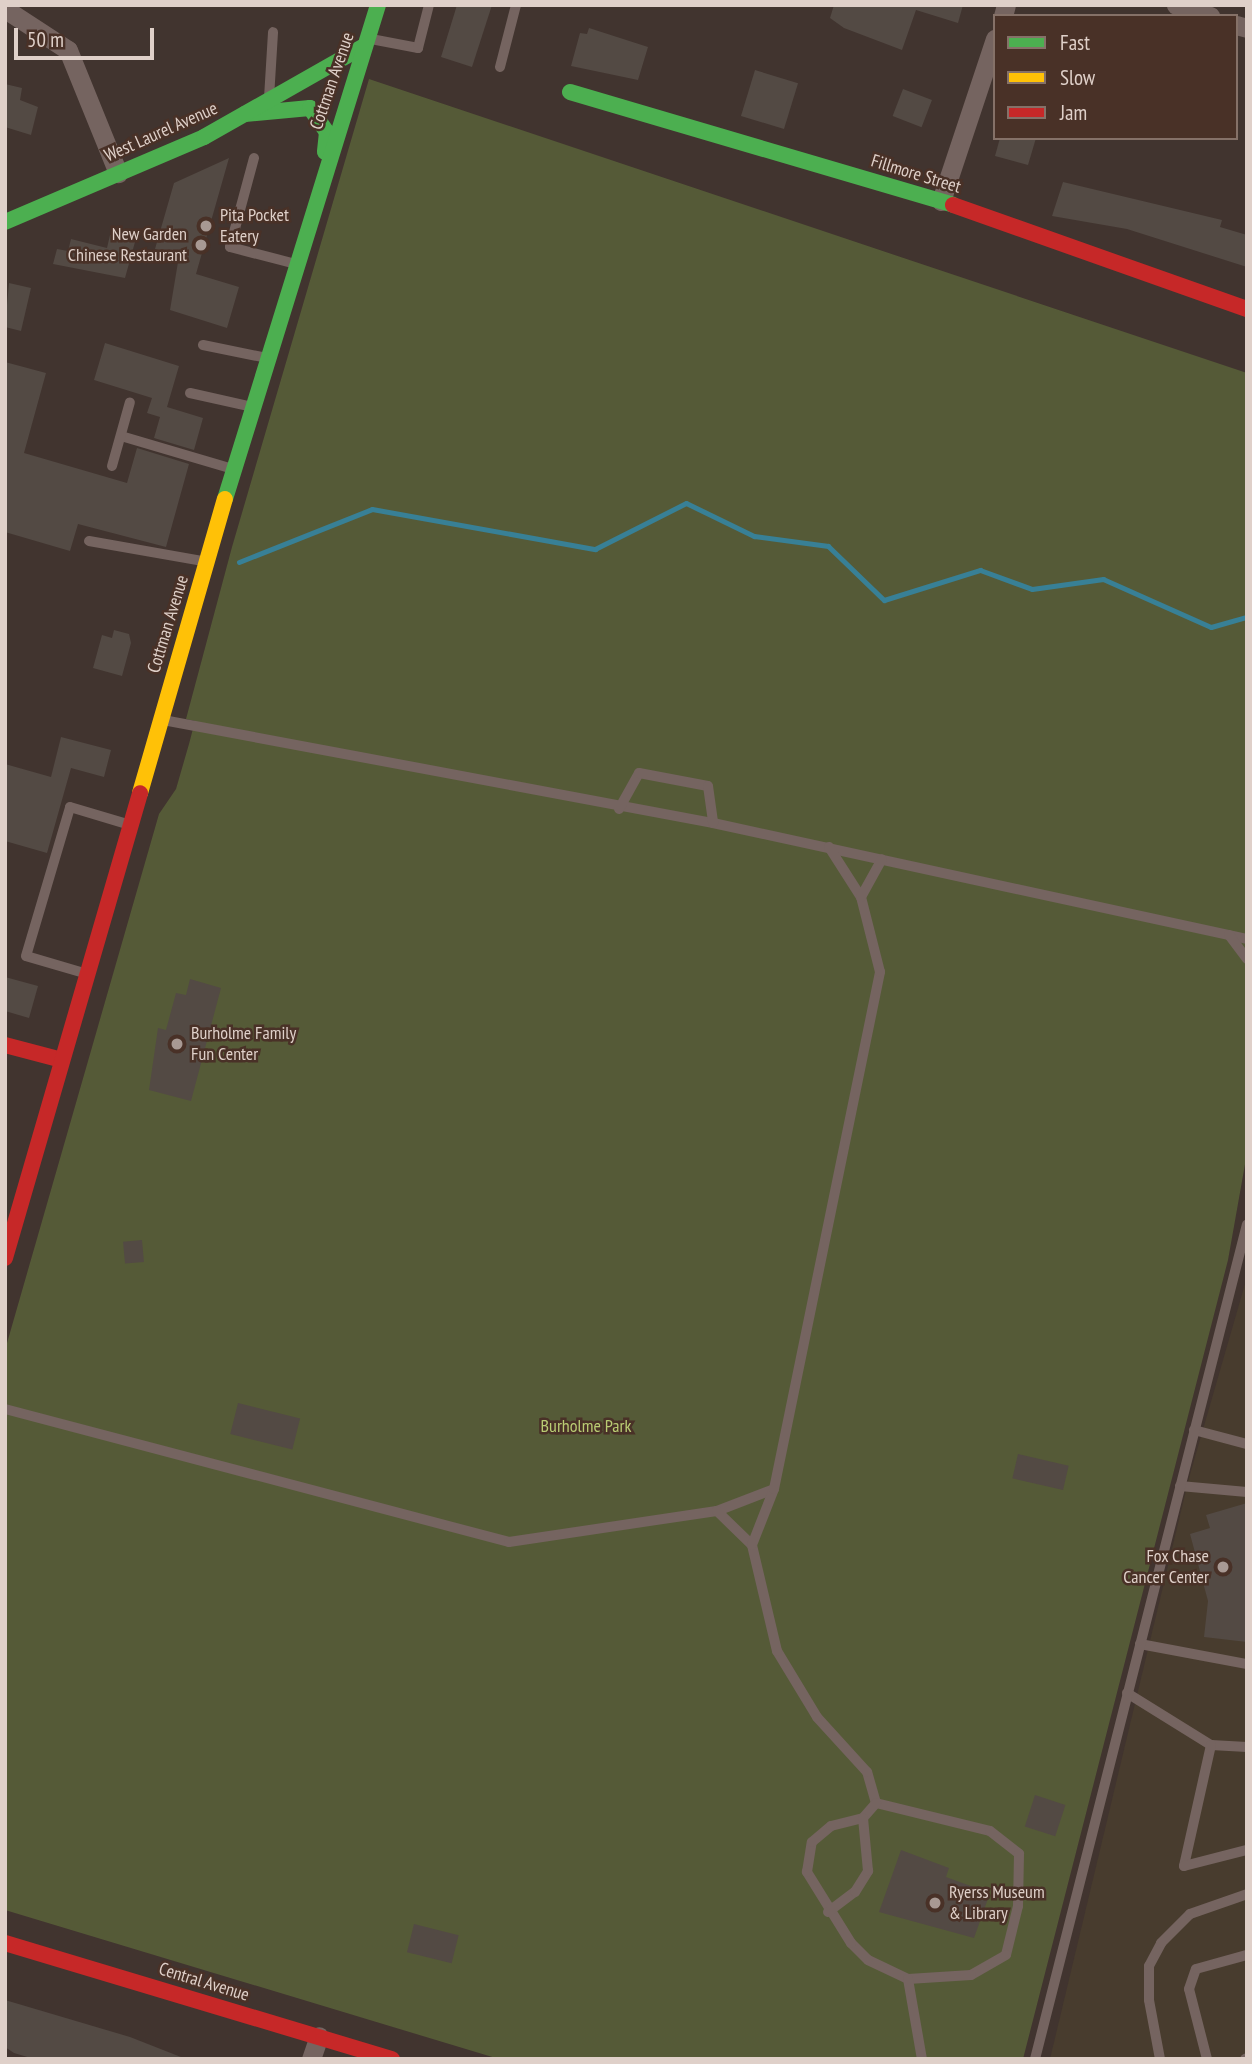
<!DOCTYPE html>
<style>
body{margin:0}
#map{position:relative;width:1252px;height:2064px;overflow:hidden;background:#41342f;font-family:"PT Sans Narrow",sans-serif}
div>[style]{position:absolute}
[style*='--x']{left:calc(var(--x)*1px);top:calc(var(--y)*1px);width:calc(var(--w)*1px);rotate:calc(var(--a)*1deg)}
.medical>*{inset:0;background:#483c2e}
.green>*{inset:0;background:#555a37}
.stream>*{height:5px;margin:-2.5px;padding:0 2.5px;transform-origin:2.5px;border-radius:2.5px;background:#388096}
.building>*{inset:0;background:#534a44;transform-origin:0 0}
.lane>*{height:10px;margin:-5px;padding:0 5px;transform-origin:5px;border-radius:5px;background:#756460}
.street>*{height:19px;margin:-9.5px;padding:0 9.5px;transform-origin:9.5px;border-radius:9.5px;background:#756460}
.fast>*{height:16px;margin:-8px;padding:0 8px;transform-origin:8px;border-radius:8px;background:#4caf50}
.slow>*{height:16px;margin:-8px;padding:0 8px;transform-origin:8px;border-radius:8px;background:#ffc107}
.jam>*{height:16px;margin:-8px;padding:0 8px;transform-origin:8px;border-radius:8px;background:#c62828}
.dots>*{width:19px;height:19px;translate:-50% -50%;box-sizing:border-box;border:4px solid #493127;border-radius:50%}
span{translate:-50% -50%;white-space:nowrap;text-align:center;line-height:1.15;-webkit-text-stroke:5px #493127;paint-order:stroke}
.street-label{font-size:18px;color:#dfd0c9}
.poi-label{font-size:18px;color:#dfd0c9}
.left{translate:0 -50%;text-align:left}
.right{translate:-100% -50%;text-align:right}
.park-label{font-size:18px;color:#b9cc73}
.frame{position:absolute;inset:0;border:7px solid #dfd0c9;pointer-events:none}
.legend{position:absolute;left:993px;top:14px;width:245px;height:126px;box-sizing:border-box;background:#493127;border:2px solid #857168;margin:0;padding:9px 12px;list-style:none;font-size:21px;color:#dfd0c9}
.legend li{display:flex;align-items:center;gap:14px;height:35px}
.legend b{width:35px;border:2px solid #857168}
.scale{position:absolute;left:14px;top:28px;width:140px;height:32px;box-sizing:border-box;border:4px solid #dfd0c9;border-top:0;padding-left:9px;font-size:21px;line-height:24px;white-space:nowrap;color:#dfd0c9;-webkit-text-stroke:5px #493127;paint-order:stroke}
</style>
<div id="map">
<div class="medical">
<i style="clip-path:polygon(1247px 1277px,1247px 2059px,1050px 2059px,1189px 1478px)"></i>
</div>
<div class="green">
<i style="clip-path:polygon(369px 79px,1247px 373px,1247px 1153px,1228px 1260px,1023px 2059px,499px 2059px,5px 1910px,5px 1350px,159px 814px,176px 789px,189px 744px,195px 721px,186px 719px,232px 547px)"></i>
</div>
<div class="stream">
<i style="--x:239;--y:562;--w:143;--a:-21.7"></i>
<i style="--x:372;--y:509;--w:227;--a:10.2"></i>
<i style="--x:595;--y:549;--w:102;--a:-26.8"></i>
<i style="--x:686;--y:503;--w:76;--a:25.9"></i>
<i style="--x:754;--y:536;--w:75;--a:7.7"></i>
<i style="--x:828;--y:546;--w:78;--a:44"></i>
<i style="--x:884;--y:600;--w:101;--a:-17.4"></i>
<i style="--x:980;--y:570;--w:55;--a:20.1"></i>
<i style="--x:1032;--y:589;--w:72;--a:-8"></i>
<i style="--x:1103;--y:579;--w:118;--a:24"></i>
<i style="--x:1211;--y:627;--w:37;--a:-16"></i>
</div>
<div class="building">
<i style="clip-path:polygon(457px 5px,492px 5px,472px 67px,441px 57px)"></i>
<i style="clip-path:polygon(834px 5px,963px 5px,958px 23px,916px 10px,902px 50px,844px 28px,830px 18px)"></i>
<i style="clip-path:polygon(589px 28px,648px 47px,638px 80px,571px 66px,580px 33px,587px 34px)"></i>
<i style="left:755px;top:70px;width:45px;height:48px;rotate:17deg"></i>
<i style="clip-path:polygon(5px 84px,22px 88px,20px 100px,38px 107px,31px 135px,5px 127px)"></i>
<i style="left:903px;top:89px;width:31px;height:29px;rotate:21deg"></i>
<i style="clip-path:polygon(1000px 138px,1036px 138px,1028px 165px,995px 156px)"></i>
<i style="clip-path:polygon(229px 158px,196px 274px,239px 287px,227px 328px,170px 310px,179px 256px,155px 249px,174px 183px)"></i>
<i style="clip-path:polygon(1063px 182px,1222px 220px,1220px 227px,1247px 235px,1247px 267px,1127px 229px,1052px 216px)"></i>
<i style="clip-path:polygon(110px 235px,135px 242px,125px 278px,53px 264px,57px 249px,68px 251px,71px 239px,107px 248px)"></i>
<i style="clip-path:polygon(9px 283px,31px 288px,21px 331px,5px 327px)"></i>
<i style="clip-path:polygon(105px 343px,179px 366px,167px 407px,203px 418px,194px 450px,154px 438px,160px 417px,147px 413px,152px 398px,94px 380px)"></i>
<i style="clip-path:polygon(5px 362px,46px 373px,24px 453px,127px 483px,137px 448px,189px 464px,166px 547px,78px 524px,70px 551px,5px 532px)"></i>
<i style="clip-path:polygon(114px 630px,129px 634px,131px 643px,122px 676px,93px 668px,102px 635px,112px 638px)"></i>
<i style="clip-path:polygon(61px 737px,111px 750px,104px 777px,71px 768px,47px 853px,5px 841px,5px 764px,51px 777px)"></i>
<i style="clip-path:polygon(5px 977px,38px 986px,29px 1018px,5px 1011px)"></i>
<i style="clip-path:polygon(190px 979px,221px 988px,191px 1101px,149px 1090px,158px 1028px,166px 1030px,176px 993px,186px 995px)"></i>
<i style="left:142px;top:1240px;width:22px;height:19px;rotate:85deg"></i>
<i style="left:238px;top:1403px;width:64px;height:32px;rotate:14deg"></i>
<i style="left:1018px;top:1454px;width:52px;height:25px;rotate:13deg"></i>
<i style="clip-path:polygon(1247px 1503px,1247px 1642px,1204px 1637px,1208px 1601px,1190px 1534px,1210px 1528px,1206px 1515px)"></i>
<i style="left:1035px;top:1795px;width:32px;height:33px;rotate:18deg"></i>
<i style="clip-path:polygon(901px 1850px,949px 1868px,946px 1877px,990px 1893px,974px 1938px,879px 1912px)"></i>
<i style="left:414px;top:1924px;width:46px;height:29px;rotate:14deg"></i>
<i style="clip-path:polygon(5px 2000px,130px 2037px,186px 2059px,34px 2059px,14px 2053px,5px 2047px)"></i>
</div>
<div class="lane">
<i style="--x:371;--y:39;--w:48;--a:10.8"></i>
<i style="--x:418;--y:48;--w:44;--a:-75.7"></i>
<i style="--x:500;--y:67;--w:64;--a:-75.5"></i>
<i style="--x:269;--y:98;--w:66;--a:-86.5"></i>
<i style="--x:254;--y:158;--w:92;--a:105.1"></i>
<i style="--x:230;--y:247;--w:64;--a:14.5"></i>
<i style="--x:203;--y:345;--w:60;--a:11.5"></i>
<i style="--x:190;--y:393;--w:59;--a:12.6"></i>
<i style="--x:121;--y:436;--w:114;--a:16.4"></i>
<i style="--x:112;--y:466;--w:66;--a:-74.3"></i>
<i style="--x:89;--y:541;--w:116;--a:10"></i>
<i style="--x:163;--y:720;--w:560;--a:10.61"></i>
<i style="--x:713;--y:823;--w:546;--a:12.26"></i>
<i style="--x:619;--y:809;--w:41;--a:-60.9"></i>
<i style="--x:639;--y:773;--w:70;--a:10.7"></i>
<i style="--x:708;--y:786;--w:37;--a:82"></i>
<i style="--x:829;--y:847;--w:59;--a:57.4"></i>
<i style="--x:1229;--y:935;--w:30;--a:53"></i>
<i style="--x:84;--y:973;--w:60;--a:-163.7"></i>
<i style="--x:26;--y:956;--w:155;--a:-73.5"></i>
<i style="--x:70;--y:807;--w:59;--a:16.6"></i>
<i style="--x:5;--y:1409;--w:521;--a:14.78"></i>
<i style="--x:509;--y:1542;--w:210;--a:-8.5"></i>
<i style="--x:717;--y:1511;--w:61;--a:-21.1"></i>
<i style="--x:1194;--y:1430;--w:55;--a:14.8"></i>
<i style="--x:1180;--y:1486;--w:67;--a:5.1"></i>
<i style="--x:717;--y:1511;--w:49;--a:44.2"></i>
<i style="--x:1140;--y:1644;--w:109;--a:10.6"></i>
<i style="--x:1127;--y:1693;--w:99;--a:31.8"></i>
<i style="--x:1247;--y:1747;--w:36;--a:-177"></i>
<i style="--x:1211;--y:1745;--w:124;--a:102.6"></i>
<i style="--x:1184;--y:1866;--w:65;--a:-14.3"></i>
<i style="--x:876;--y:1803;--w:32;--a:-106"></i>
<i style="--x:867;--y:1772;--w:74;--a:-132.3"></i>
<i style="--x:817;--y:1717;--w:77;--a:-121.2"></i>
<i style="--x:777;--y:1651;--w:109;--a:-103.3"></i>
<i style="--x:752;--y:1545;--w:60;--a:-68.6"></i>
<i style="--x:774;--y:1489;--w:528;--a:-78.41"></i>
<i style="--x:880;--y:972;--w:77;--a:-104.2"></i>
<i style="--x:861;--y:897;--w:43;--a:-61.1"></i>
<i style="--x:876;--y:1803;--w:117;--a:13.8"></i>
<i style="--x:990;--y:1831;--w:37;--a:38"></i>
<i style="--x:1019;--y:1854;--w:52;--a:91.1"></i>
<i style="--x:1018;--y:1906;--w:50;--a:103.8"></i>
<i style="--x:1006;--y:1955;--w:40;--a:150.3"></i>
<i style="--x:971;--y:1975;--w:63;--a:176.4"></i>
<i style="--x:908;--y:1979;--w:44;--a:-154.6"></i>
<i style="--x:868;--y:1960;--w:24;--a:-135"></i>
<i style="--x:851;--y:1943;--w:84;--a:-121.8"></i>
<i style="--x:807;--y:1872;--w:30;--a:-81"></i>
<i style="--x:812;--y:1842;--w:25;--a:-40"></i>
<i style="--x:831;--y:1826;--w:33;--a:-14"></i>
<i style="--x:863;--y:1818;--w:20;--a:-49"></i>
<i style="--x:828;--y:1912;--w:34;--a:-37"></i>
<i style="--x:855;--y:1892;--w:25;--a:-58"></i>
<i style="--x:868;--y:1871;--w:53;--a:-95.4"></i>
<i style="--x:908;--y:1979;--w:81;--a:80.1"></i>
<i style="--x:1035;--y:2059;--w:861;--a:-75.75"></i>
<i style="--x:1160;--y:2059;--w:60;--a:-100.6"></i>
<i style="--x:1149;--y:2000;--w:34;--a:-90"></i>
<i style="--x:1149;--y:1966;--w:26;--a:-62"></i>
<i style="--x:1161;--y:1943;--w:41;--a:-45"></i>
<i style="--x:1190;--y:1914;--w:60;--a:-19.3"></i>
<i style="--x:1207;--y:2059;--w:72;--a:-104.4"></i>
<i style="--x:1189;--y:1989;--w:21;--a:-71"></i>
<i style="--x:1196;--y:1969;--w:53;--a:-15.4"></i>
<i style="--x:1245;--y:2059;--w:2;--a:-27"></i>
</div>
<div class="street">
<i style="--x:1176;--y:5;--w:36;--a:18"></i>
<i style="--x:5;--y:9;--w:75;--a:33.1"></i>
<i style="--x:68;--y:50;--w:133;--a:67.9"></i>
<i style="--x:1003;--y:16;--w:11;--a:-75"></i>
<i style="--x:1236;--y:25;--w:11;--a:15"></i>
<i style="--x:941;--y:201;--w:171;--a:-71.6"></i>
<i style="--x:311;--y:2059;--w:24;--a:-71"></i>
</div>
<div class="fast">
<i style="--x:570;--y:92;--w:399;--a:16.4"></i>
<i style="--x:245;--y:114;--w:65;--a:-5.3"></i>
<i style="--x:310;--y:108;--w:29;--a:55"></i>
<i style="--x:327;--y:132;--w:20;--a:96"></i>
<i style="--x:5;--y:222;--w:216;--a:-23.1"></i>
<i style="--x:204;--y:137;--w:184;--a:-29.6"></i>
<i style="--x:225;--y:499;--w:517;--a:-72.79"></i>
</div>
<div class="slow">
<i style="--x:140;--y:793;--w:306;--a:-73.9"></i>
</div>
<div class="jam">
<i style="--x:953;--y:205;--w:312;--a:19.5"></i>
<i style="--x:5;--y:1045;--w:59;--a:14.7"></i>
<i style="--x:5;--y:1258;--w:484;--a:-73.8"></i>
<i style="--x:5;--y:1943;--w:404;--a:16.7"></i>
</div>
<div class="dots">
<i style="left:206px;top:226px;background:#a89993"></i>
<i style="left:201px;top:245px;background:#a89993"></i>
<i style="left:177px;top:1044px;background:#a89993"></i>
<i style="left:1223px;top:1567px;background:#a89993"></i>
<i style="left:935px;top:1903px;background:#a89993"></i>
</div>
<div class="street-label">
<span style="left:332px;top:81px;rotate:-71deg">Cottman Avenue</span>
<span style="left:161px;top:132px;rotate:-24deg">West Laurel Avenue</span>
<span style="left:916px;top:174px;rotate:17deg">Fillmore Street</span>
<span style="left:168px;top:624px;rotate:-73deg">Cottman Avenue</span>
<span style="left:204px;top:1982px;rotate:17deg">Central Avenue</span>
</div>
<div class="poi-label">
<span class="left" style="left:220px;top:226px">Pita Pocket<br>Eatery</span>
<span class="right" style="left:187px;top:245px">New Garden<br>Chinese Restaurant</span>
<span class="left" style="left:191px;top:1044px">Burholme Family<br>Fun Center</span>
<span class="right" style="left:1209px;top:1567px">Fox Chase<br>Cancer Center</span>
<span class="left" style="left:949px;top:1903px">Ryerss Museum<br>&amp; Library</span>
</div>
<div class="park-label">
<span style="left:586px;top:1426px">Burholme Park</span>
</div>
<div class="frame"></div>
<ul class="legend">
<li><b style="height:9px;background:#4caf50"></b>Fast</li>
<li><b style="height:9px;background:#ffc107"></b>Slow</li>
<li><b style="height:9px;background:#c62828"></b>Jam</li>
</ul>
<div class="scale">50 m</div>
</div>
